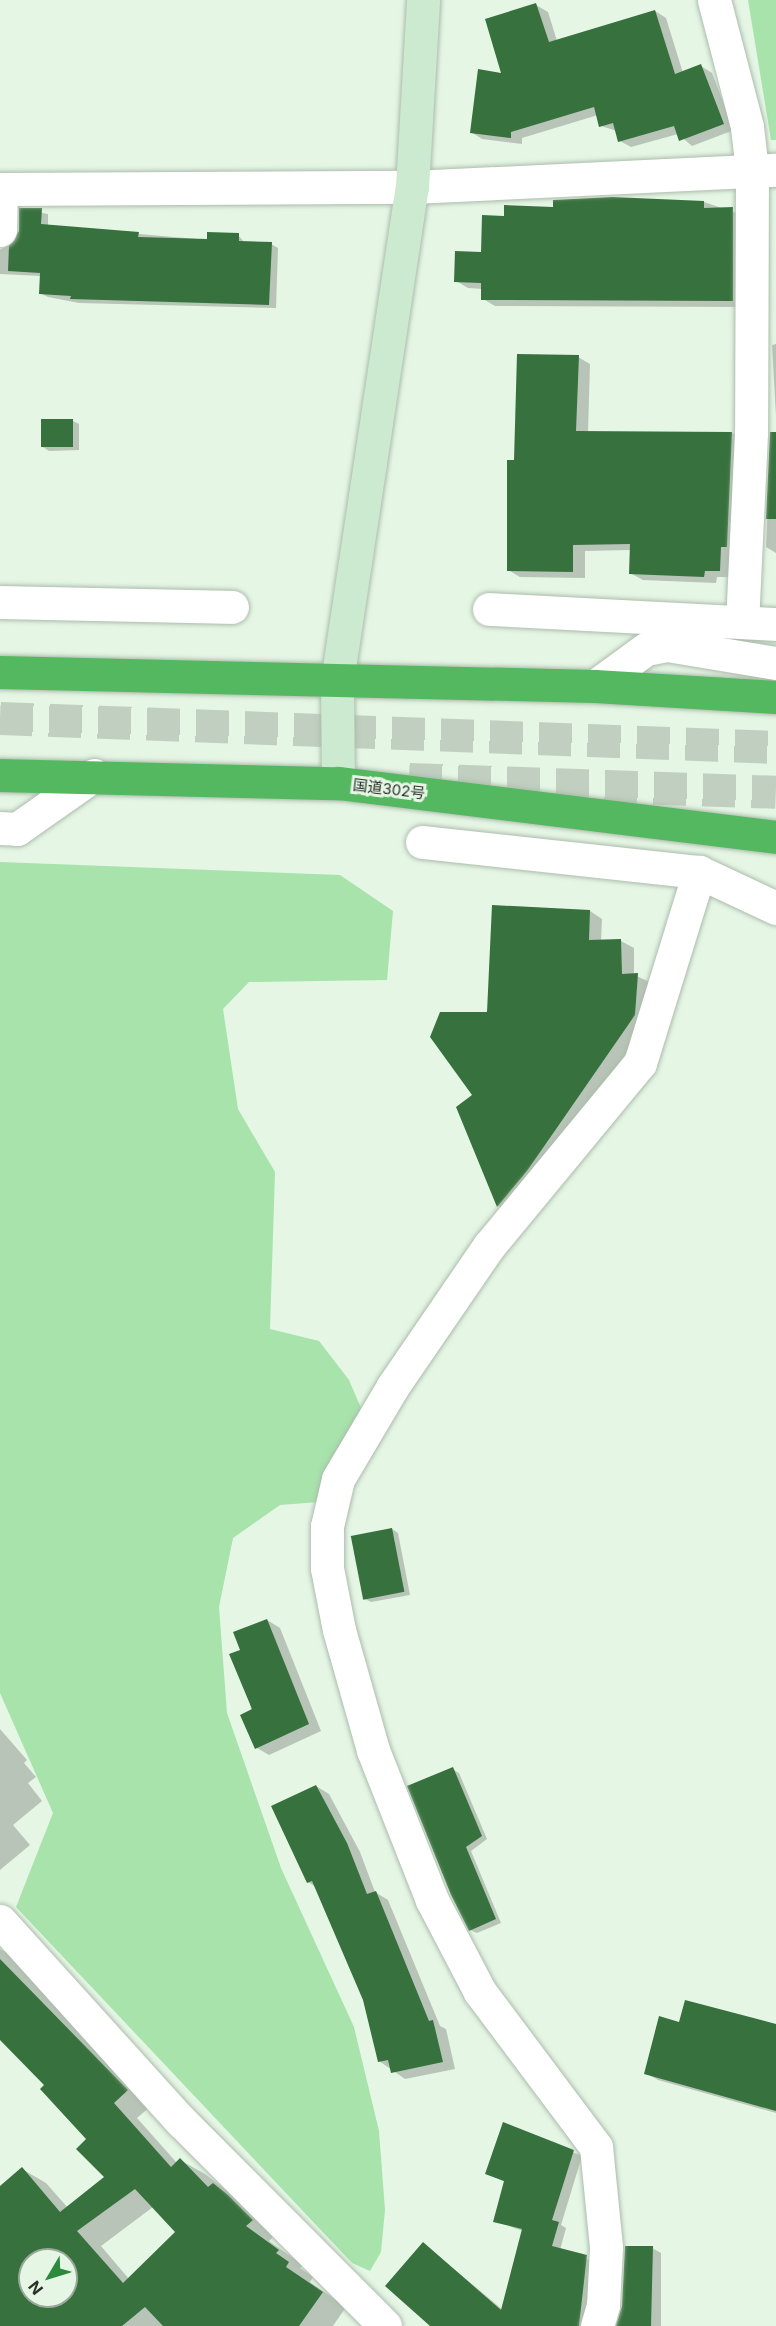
<!DOCTYPE html>
<meta charset="utf-8">
<style>
body{margin:0}
#map{position:relative;width:776px;height:2326px;overflow:hidden;background:#e5f6e5;font-family:Inter,"Noto Sans JP",sans-serif}
div>[style]{position:absolute}
[style*='--x']{left:calc(var(--x)*1px);top:calc(var(--y)*1px);width:calc(var(--w)*1px);rotate:calc(var(--a)*1deg)}
.green>*{inset:0;background:#a7e3ab}
.shadow>*{inset:0;background:#0003}
.building>*{inset:0;background:#37713d;transform-origin:0 0}
.highway-tunnel>*{height:33px;margin-top:-16.5px;transform-origin:0;background:repeating-linear-gradient(90deg,#c0cfc0 0 33px,transparent 0 49px)}
.roads{filter:drop-shadow(0 0 2px #acbcac) drop-shadow(0 0 2px #acbcac)}
.street>*{height:33px;margin:-16.5px;padding:0 16.5px;transform-origin:16.5px;border-radius:16.5px;background:#fff}
.secondary>*{height:33px;margin:-16.5px;padding:0 16.5px;transform-origin:16.5px;border-radius:16.5px;background:#cceacf}
.highway>*{height:33px;margin:-16.5px;padding:0 16.5px;transform-origin:16.5px;border-radius:16.5px;background:#54b860}
span{translate:-50% -50%;white-space:nowrap;text-align:center;line-height:1.15;-webkit-text-stroke:6px #e5f6e5;paint-order:stroke}
.street-label{font-size:15px;color:#2a312a}
.north{position:absolute;left:18px;top:2248px;width:60px;height:60px;box-sizing:border-box;background:#e5f6e5;border:2px solid #9aa79a;border-radius:50%;rotate:232deg;font-size:16px;font-weight:700;line-height:24px;text-align:center;color:#2a312a}
.north::after{content:'';display:block;margin:auto;width:21px;height:27px;background:#2d8a3c;clip-path:polygon(50% 0,100% 100%,50% 72%,0 100%)}
</style>
<div id="map">
<div class="green">
<i style="clip-path:polygon(748px 0,776px 0,776px 140px,771px 140px)"></i>
<i style="clip-path:polygon(0 862px,340px 875px,393px 911px,387px 980px,249px 982px,223px 1009px,238px 1109px,275px 1172px,270px 1329px,319px 1341px,349px 1380px,361px 1408px,319px 1502px,280px 1505px,233px 1538px,219px 1607px,227px 1713px,281px 1868px,354px 2027px,379px 2131px,385px 2210px,381px 2252px,370px 2271px,352px 2263px,16px 1907px,53px 1813px,0 1693px)"></i>
</div>
<div class="shadow">
<i style="clip-path:polygon(536px 5px,548px 12px,557px 41px,655px 11px,666px 18px,683px 73px,701px 66px,712px 73px,734px 130px,692px 146px,678px 134px,631px 147px,620px 141px,617px 131px,601px 126px,598px 115px,522px 138px,522px 144px,482px 139px,471px 132px)"></i>
<i style="clip-path:polygon(704px 202px,745px 216px,744px 307px,495px 306px,483px 299px,483px 289px,468px 288px,456px 281px,482px 254px,505px 217px,554px 209px)"></i>
<i style="clip-path:polygon(21px 209px,48px 214px,48px 226px,208px 240px,238px 235px,245px 243px,271px 244px,278px 248px,276px 308px,79px 303px,48px 297px,40px 293px,41px 276px,0 274px,0 250px,18px 240px)"></i>
<i style="clip-path:polygon(776px 344px,776px 416px,772px 345px)"></i>
<i style="clip-path:polygon(578px 357px,590px 364px,588px 433px,732px 433px,744px 440px,731px 577px,717px 577px,716px 583px,643px 580px,630px 573px,631px 550px,585px 551px,585px 578px,520px 577px,508px 570px,515px 462px)"></i>
<i style="clip-path:polygon(73px 421px,79px 424px,79px 450px,49px 451px,43px 447px)"></i>
<i style="clip-path:polygon(771px 433px,776px 433px,776px 553px,766px 547px)"></i>
<i style="clip-path:polygon(590px 911px,602px 919px,601px 941px,621px 941px,634px 948px,634px 975px,650px 982px,648px 1022px,539px 1178px,510px 1213px,498px 1206px,458px 1108px,475px 1096px,489px 1013px)"></i>
<i style="clip-path:polygon(392px 1529px,398px 1533px,410px 1595px,371px 1602px,365px 1599px)"></i>
<i style="clip-path:polygon(267px 1620px,280px 1628px,321px 1731px,269px 1755px,257px 1748px,242px 1651px)"></i>
<i style="clip-path:polygon(0 1729px,27px 1760px,24px 1763px,36px 1777px,28px 1783px,42px 1801px,13px 1825px,30px 1845px,0 1870px)"></i>
<i style="clip-path:polygon(452px 1769px,459px 1773px,487px 1839px,471px 1851px,501px 1923px,477px 1933px,470px 1930px)"></i>
<i style="clip-path:polygon(316px 1786px,329px 1794px,360px 1852px,375px 1892px,388px 1900px,440px 2026px,446px 2029px,455px 2069px,405px 2079px,379px 2061px,364px 1999px,316px 1887px,308px 1882px)"></i>
<i style="clip-path:polygon(evenodd,0 1949px,22px 1962px,52px 1995px,47px 1998px,152px 2105px,137px 2118px,177px 2163px,180px 2160px,205px 2174px,238px 2199px,276px 2234px,269px 2241px,303px 2265px,300px 2268px,313px 2277px,310px 2282px,346px 2307px,333px 2326px,0 2326px,0 2187px,22px 2169px,46px 2183px,68px 2208px,106px 2178px,88px 2139px,0 2028px,0 1949px,153px 2207px,178px 2232px,129px 2279px,101px 2246px,153px 2207px,0 1949px,30px 2260px,66px 2260px,66px 2296px,30px 2296px,30px 2260px)"></i>
<i style="clip-path:polygon(681px 2024px,776px 2026px,776px 2113px,658px 2080px,646px 2073px)"></i>
<i style="clip-path:polygon(504px 2124px,582px 2156px,561px 2225px,566px 2228px,560px 2250px,595px 2262px,587px 2326px,444px 2326px,424px 2244px,503px 2310px,523px 2231px,495px 2221px,505px 2182px,486px 2173px)"></i>
<i style="clip-path:polygon(652px 2248px,661px 2253px,661px 2326px,618px 2326px)"></i>
</div>
<div class="building">
<i style="clip-path:polygon(536px 3px,549px 42px,655px 10px,675px 74px,701px 64px,724px 124px,679px 141px,674px 126px,618px 142px,613px 123px,599px 127px,594px 107px,511px 132px,511px 138px,470px 133px,478px 69px,501px 73px,485px 19px)"></i>
<i style="clip-path:polygon(612px 197px,704px 201px,704px 208px,733px 207px,733px 301px,481px 300px,481px 283px,454px 282px,455px 251px,481px 252px,482px 215px,504px 216px,504px 205px,553px 207px,553px 200px)"></i>
<i style="clip-path:polygon(19px 208px,42px 208px,41px 224px,139px 232px,138px 237px,207px 239px,207px 232px,239px 233px,239px 241px,272px 242px,269px 305px,70px 299px,71px 296px,39px 294px,40px 273px,8px 271px,9px 246px,19px 231px)"></i>
<i style="clip-path:polygon(517px 354px,579px 355px,576px 431px,732px 432px,727px 547px,721px 547px,720px 571px,705px 571px,704px 577px,629px 574px,630px 544px,573px 545px,573px 572px,507px 571px,507px 460px,514px 460px)"></i>
<i style="left:73px;top:419px;width:28px;height:32px;rotate:90deg"></i>
<i style="clip-path:polygon(770px 432px,776px 432px,776px 519px,766px 519px)"></i>
<i style="clip-path:polygon(492px 905px,590px 910px,589px 940px,621px 939px,622px 974px,638px 973px,635px 1015px,527px 1171px,497px 1207px,456px 1107px,472px 1095px,430px 1037px,440px 1012px,487px 1012px)"></i>
<i style="left:392px;top:1528px;width:65px;height:42px;rotate:79deg"></i>
<i style="clip-path:polygon(267px 1619px,309px 1724px,255px 1749px,240px 1715px,252px 1709px,229px 1654px,240px 1650px,233px 1632px)"></i>
<i style="clip-path:polygon(453px 1767px,482px 1836px,466px 1847px,496px 1919px,469px 1931px,451px 1895px,407px 1786px)"></i>
<i style="clip-path:polygon(316px 1785px,347px 1843px,367px 1894px,376px 1891px,429px 2021px,433px 2020px,443px 2062px,391px 2073px,388px 2060px,378px 2062px,363px 2000px,312px 1881px,307px 1883px,271px 1806px)"></i>
<i style="clip-path:polygon(evenodd,0 1959px,128px 2090px,114px 2103px,171px 2167px,180px 2158px,208px 2187px,213px 2183px,228px 2195px,253px 2220px,246px 2226px,279px 2250px,276px 2253px,289px 2262px,286px 2267px,323px 2292px,299px 2326px,163px 2326px,145px 2307px,122px 2326px,0 2326px,0 2186px,22px 2167px,60px 2212px,104px 2177px,76px 2149px,86px 2139px,40px 2089px,44px 2085px,0 2040px,0 1959px,135px 2189px,175px 2232px,123px 2283px,77px 2231px,135px 2189px,0 1959px,30px 2260px,66px 2260px,66px 2296px,30px 2296px,30px 2260px)"></i>
<i style="clip-path:polygon(685px 2000px,776px 2024px,776px 2111px,644px 2074px,659px 2016px,679px 2022px)"></i>
<i style="clip-path:polygon(503px 2122px,574px 2150px,552px 2220px,559px 2222px,552px 2246px,587px 2255px,579px 2326px,430px 2326px,385px 2286px,423px 2242px,501px 2310px,522px 2229px,493px 2222px,504px 2181px,485px 2174px)"></i>
<i style="clip-path:polygon(625px 2246px,653px 2246px,651px 2326px,616px 2326px,622px 2306px)"></i>
</div>
<div class="highway-tunnel">
<i style="--x:0;--y:718;--w:777;--a:2.14"></i>
<i style="--x:409;--y:779;--w:367;--a:2"></i>
</div>
<div class="roads">
<div class="street">
<i style="--x:714;--y:0;--w:131;--a:75.4"></i>
<i style="--x:747;--y:127;--w:43;--a:83.4"></i>
<i style="--x:752;--y:170;--w:263;--a:90.2"></i>
<i style="--x:751;--y:433;--w:188;--a:92.7"></i>
<i style="--x:0;--y:189;--w:412;--a:-0.3"></i>
<i style="--x:412;--y:187;--w:364;--a:-2.7"></i>
<i style="--x:0;--y:230;--w:41;--a:-88.6"></i>
<i style="--x:0;--y:602;--w:232;--a:1.2"></i>
<i style="--x:489;--y:609;--w:287;--a:3"></i>
<i style="--x:595;--y:686;--w:63;--a:-36"></i>
<i style="--x:646;--y:649;--w:21;--a:-11"></i>
<i style="--x:667;--y:645;--w:110;--a:9.4"></i>
<i style="--x:0;--y:828;--w:17;--a:3"></i>
<i style="--x:17;--y:829;--w:94;--a:-35"></i>
<i style="--x:422;--y:842;--w:279;--a:6.2"></i>
<i style="--x:699;--y:872;--w:85;--a:25.1"></i>
<i style="--x:0;--y:1921;--w:270;--a:47.9"></i>
<i style="--x:181;--y:2121;--w:289;--a:45.1"></i>
<i style="--x:597;--y:2326;--w:22;--a:-74"></i>
<i style="--x:603;--y:2305;--w:58;--a:-87"></i>
<i style="--x:606;--y:2247;--w:100;--a:-95.7"></i>
<i style="--x:596;--y:2147;--w:194;--a:-126.8"></i>
<i style="--x:480;--y:1992;--w:104;--a:-117.6"></i>
<i style="--x:432;--y:1900;--w:161;--a:-111.5"></i>
<i style="--x:373;--y:1750;--w:125;--a:-105.8"></i>
<i style="--x:339;--y:1630;--w:63;--a:-101"></i>
<i style="--x:327;--y:1568;--w:42;--a:-90"></i>
<i style="--x:327;--y:1526;--w:48;--a:-76.8"></i>
<i style="--x:338;--y:1479;--w:108;--a:-59.4"></i>
<i style="--x:393;--y:1386;--w:170;--a:-55.6"></i>
<i style="--x:489;--y:1246;--w:237;--a:-50.5"></i>
<i style="--x:640;--y:1063;--w:200;--a:-72.8"></i>
</div>
<div class="secondary">
<i style="--x:338;--y:783;--w:102;--a:-90.6"></i>
<i style="--x:337;--y:681;--w:500;--a:-81.4"></i>
<i style="--x:412;--y:187;--w:187;--a:-86.6"></i>
</div>
<div class="highway">
<i style="--x:0;--y:672;--w:595;--a:1.35"></i>
<i style="--x:595;--y:686;--w:181;--a:3.5"></i>
<i style="--x:0;--y:775;--w:338;--a:1.4"></i>
<i style="--x:338;--y:783;--w:441;--a:7"></i>
</div>
</div>
<div class="street-label">
<span style="left:389px;top:789px;rotate:7deg">国道302号</span>
</div>
<div class="north">N</div>
</div>
